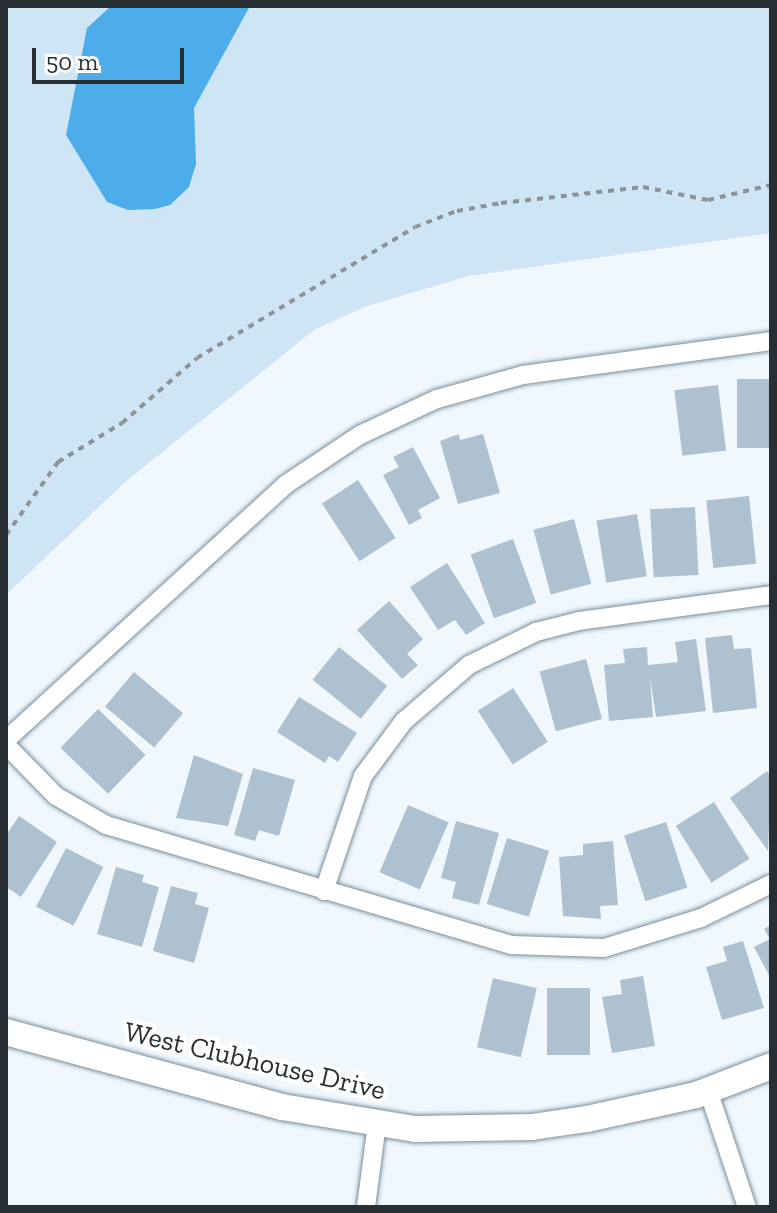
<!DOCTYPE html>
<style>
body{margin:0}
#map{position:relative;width:777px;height:1213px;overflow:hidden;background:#f0f8fe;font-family:"Zilla Slab",serif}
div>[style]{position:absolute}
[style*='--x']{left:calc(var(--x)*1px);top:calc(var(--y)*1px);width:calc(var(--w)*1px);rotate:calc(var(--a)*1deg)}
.green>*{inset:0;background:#cee5f6}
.water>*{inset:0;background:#4dadeb}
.building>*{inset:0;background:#adc1d0;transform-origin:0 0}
.path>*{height:4px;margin-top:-2px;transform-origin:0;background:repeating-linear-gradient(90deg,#8c949a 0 6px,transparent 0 12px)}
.roads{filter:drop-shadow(0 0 2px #7a8d9b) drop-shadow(0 0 2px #7a8d9b)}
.street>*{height:18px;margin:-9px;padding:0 9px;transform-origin:9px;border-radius:9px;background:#fff}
.secondary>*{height:26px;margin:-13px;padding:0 13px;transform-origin:13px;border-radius:13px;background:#fff}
span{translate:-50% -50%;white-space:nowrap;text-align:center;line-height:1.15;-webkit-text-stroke:8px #fff;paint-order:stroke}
.street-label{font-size:28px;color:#272f35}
.frame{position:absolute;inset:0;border:8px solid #272f35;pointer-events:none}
.scale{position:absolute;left:32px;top:48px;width:152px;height:36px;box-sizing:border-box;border:4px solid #272f35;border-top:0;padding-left:10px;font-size:24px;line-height:28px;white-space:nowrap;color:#272f35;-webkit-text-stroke:6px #fff;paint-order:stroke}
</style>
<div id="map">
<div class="green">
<i style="clip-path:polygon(6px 6px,771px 6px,771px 233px,469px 276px,367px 306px,314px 330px,124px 483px,6px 595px)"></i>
</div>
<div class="water">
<i style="clip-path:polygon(111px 6px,250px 6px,194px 108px,196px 164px,189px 187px,170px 205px,155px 209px,128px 210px,107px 202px,66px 135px,87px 28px)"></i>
</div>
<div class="building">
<i style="left:771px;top:379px;width:69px;height:34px;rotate:90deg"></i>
<i style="left:718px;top:385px;width:66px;height:44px;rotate:83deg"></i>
<i style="clip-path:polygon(459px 434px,460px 440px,483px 434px,500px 493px,458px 504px,440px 441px)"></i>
<i style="clip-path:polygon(413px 447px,440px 498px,418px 510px,422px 518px,409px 525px,383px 475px,399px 467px,393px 457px)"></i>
<i style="left:358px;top:480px;width:69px;height:43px;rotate:57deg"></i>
<i style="left:749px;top:496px;width:68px;height:43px;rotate:84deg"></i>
<i style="left:695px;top:507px;width:68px;height:45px;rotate:87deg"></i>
<i style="left:637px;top:514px;width:63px;height:41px;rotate:81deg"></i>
<i style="left:574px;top:519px;width:67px;height:42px;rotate:75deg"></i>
<i style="left:513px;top:539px;width:68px;height:45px;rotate:70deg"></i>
<i style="clip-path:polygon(447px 563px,485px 623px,466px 635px,455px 620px,438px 630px,410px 587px)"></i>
<i style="clip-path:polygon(389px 601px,423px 639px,407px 654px,418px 665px,402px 679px,357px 630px)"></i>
<i style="clip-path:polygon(732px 635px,734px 649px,751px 648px,757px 708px,713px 713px,705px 638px)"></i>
<i style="clip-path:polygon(696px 639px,706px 711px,656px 717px,650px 677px,653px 717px,609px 721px,604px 665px,625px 663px,623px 649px,647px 647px,648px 665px,678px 662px,675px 642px)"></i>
<i style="left:339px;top:647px;width:62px;height:42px;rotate:39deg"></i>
<i style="left:586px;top:659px;width:62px;height:48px;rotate:75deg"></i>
<i style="left:134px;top:672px;width:64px;height:45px;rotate:40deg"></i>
<i style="left:513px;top:688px;width:64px;height:42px;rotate:57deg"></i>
<i style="clip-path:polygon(299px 697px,357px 733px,338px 762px,329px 756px,325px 763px,277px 732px)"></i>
<i style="left:98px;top:709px;width:66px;height:54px;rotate:44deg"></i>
<i style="clip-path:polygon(194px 755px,243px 774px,228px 826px,176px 818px)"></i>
<i style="clip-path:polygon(253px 768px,295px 780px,279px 836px,259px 830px,255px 841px,234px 835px)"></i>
<i style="clip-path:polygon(767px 771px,771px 777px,768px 851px,730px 798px)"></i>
<i style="left:714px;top:802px;width:67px;height:45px;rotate:58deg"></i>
<i style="left:408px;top:805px;width:44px;height:73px;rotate:23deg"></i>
<i style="clip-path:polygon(19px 816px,57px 842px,21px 897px,6px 887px,6px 835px)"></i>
<i style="clip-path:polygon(456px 821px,499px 833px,479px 905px,452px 898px,456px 882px,441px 878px)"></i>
<i style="left:666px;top:822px;width:69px;height:44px;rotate:72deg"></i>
<i style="left:507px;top:838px;width:44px;height:69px;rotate:17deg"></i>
<i style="clip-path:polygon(613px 841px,618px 905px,600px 906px,601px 919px,563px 916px,559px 857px,583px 855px,583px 844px)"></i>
<i style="left:66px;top:848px;width:42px;height:66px;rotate:27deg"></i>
<i style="clip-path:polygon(116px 867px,144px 875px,142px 882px,159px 887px,142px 947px,97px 934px)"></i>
<i style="clip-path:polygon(171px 886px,198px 893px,195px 904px,209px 908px,194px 963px,153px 951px)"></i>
<i style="clip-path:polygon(771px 925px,771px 979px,754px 947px,770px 939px,764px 929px)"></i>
<i style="clip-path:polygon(743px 941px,764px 1008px,722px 1020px,706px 967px,727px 961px,723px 947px)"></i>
<i style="clip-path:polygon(643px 976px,655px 1046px,612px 1053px,602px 997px,622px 994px,620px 980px)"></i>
<i style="left:493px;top:978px;width:45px;height:71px;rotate:13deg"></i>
<i style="left:547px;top:988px;width:43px;height:67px"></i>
</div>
<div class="path">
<i style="--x:6;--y:535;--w:90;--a:-54.5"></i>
<i style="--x:58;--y:462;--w:75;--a:-31.4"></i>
<i style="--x:122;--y:423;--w:99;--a:-40.9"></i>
<i style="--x:197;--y:358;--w:254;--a:-31"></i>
<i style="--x:415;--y:227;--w:45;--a:-20.9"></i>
<i style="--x:457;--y:211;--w:45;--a:-10.3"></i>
<i style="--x:501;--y:203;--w:143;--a:-6.4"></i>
<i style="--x:643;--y:187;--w:66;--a:11.3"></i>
<i style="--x:708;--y:200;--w:65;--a:-13.4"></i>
</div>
<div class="roads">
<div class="street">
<i style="--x:6;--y:740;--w:378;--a:-42.4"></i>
<i style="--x:285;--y:485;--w:90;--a:-33.7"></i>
<i style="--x:360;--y:435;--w:85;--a:-25.1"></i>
<i style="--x:437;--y:399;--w:89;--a:-15.6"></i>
<i style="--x:523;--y:375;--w:250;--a:-7.8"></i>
<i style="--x:6;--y:745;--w:71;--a:45.6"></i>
<i style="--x:56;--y:796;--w:58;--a:30.1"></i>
<i style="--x:106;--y:825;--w:423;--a:16.5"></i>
<i style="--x:512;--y:945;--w:92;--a:1.9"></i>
<i style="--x:604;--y:948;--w:102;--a:-17.2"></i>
<i style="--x:701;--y:918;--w:78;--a:-25.9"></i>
<i style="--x:324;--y:891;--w:121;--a:-71.3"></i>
<i style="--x:363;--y:776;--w:69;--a:-53.3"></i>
<i style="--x:404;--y:721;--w:86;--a:-40.7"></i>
<i style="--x:469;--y:665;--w:75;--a:-26.2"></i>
<i style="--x:536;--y:632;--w:44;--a:-14.3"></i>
<i style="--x:579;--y:621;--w:194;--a:-7.7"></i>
<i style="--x:708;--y:1090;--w:123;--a:71.6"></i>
<i style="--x:366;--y:1207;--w:84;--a:-82.5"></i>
</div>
<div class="secondary">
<i style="--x:6;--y:1032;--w:286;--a:15.2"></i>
<i style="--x:282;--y:1107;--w:135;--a:9.4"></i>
<i style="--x:415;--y:1129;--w:117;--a:-1"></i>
<i style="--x:532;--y:1127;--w:56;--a:-8.3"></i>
<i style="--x:587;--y:1119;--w:112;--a:-12.4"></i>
<i style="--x:696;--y:1095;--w:80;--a:-21.1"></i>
</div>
</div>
<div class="street-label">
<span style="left:255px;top:1061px;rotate:13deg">West Clubhouse Drive</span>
</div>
<div class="frame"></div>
<div class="scale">50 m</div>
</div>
